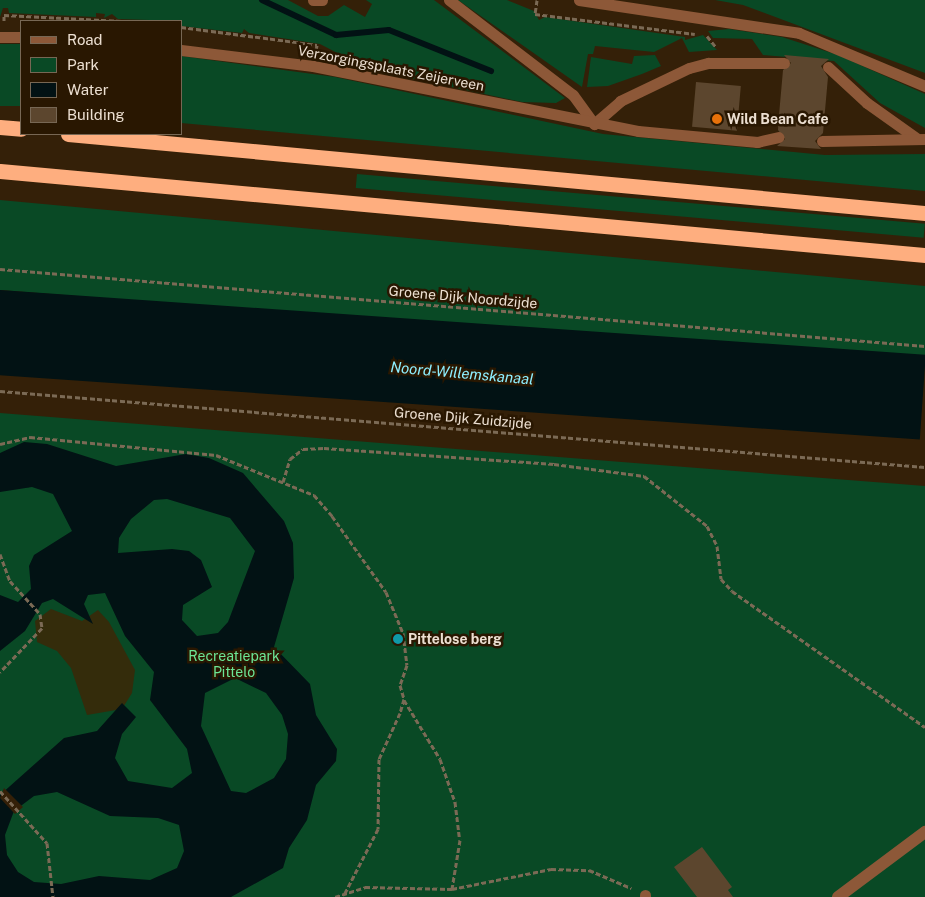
<!DOCTYPE html>
<style>
body{margin:0}
#map{position:relative;width:925px;height:897px;overflow:hidden;background:#342008;font-family:"Public Sans",sans-serif}
div>[style]{position:absolute}
[style*='--x']{left:calc(var(--x)*1px);top:calc(var(--y)*1px);width:calc(var(--w)*1px);rotate:calc(var(--a)*1deg)}
.green>*{inset:0;background:#094925;transform-origin:0 0}
.sand>*{inset:0;background:#342c0b}
.water>*{inset:0;background:#021214;transform-origin:0 0}
.pier>*{inset:0;background:#342008}
.stream>*{height:6px;margin:-3px;padding:0 3px;transform-origin:3px;border-radius:3px;background:#021214}
.building>*{inset:0;background:#5c462e;transform-origin:0 0}
.path>*{height:3px;margin-top:-1.5px;transform-origin:0;background:repeating-linear-gradient(90deg,#7b6a55 0 5px,transparent 0 7.5px)}
.lane>*{height:11px;margin:-5.5px;padding:0 5.5px;transform-origin:5.5px;border-radius:5.5px;background:#8d5838}
.street>*{height:12px;margin:-6px;padding:0 6px;transform-origin:6px;border-radius:6px;background:#8d5838}
.highway>*{height:15px;margin:-7.5px;padding:0 7.5px;transform-origin:7.5px;border-radius:7.5px;background:#feae7f}
.dots>*{width:14px;height:14px;translate:-50% -50%;box-sizing:border-box;border:2px solid #291701;border-radius:50%}
span{translate:-50% -50%;white-space:nowrap;text-align:center;line-height:1.15;-webkit-text-stroke:5px #291701;paint-order:stroke}
.street-label{font-size:14px;color:#ecdfd1}
.poi-label{font-size:14px;color:#ecdfd1;font-weight:700}
.left{translate:0 -50%;text-align:left}
.park-label{font-size:14px;color:#6ce595}
.water-label{font-size:15px;color:#8eefff;font-style:italic}
.legend{position:absolute;left:20px;top:20px;width:162px;height:115px;box-sizing:border-box;background:#291701;border:1px solid #776754;margin:0;padding:6px 9px;list-style:none;font-size:15px;color:#ecdfd1}
.legend li{display:flex;align-items:center;gap:10px;height:25px}
.legend b{width:25px;border:1px solid #776754}
</style>
<div id="map">
<div class="green">
<i style="clip-path:polygon(0 0,288px 0,318px 16px,328px 16px,344px 5px,365px 17px,372px 4px,366px 0,434px 0,565px 98px,556px 103px,522px 102px,368px 69px,320px 44px,249px 33px,244px 29px,242px 33px,181px 26px,181px 21px,118px 19px,112px 14px,104px 18px,105px 14px,96px 13px,96px 17px,9px 13px,8px 8px,3px 8px,0 17px)"></i>
<i style="clip-path:polygon(458px 0,507px 0,534px 11px,539px 20px,545px 17px,685px 37px,685px 40px,703px 35px,717px 50px,689px 52px,682px 38px,654px 52px,595px 46px,593px 54px,588px 54px,582px 87px)"></i>
<i style="clip-path:polygon(715px 0,925px 0,925px 73px,743px 5px)"></i>
<i style="clip-path:polygon(729px 29px,782px 37px,838px 55px,925px 94px,925px 128px,880px 103px,834px 61px,763px 55px,752px 39px,713px 38px,708px 31px)"></i>
<i style="left:0;top:44px;width:21px;height:62px"></i>
<i style="clip-path:polygon(655px 55px,661px 66px,642px 74px,608px 86px,587px 87px,591px 57px,632px 64px,634px 56px)"></i>
<i style="clip-path:polygon(181px 56px,335px 77px,603px 134px,825px 155px,925px 154px,925px 191px,181px 123px)"></i>
<i style="left:357px;top:174px;width:570px;height:14px;rotate:5deg"></i>
<i style="clip-path:polygon(0 200px,925px 286px,925px 362px,0 290px)"></i>
<i style="clip-path:polygon(0 413px,925px 486px,925px 897px,0 897px)"></i>
</div>
<div class="sand">
<i style="clip-path:polygon(51px 609px,82px 621px,98px 610px,109px 622px,135px 670px,132px 693px,122px 709px,87px 715px,71px 668px,57px 651px,37px 642px,35px 621px)"></i>
</div>
<div class="water">
<i style="left:0;top:290px;width:928px;height:85px;rotate:4deg"></i>
<i style="clip-path:polygon(evenodd,24px 442px,47px 444px,116px 466px,186px 454px,209px 458px,243px 473px,284px 521px,293px 543px,294px 578px,274px 647px,310px 684px,316px 715px,337px 749px,336px 761px,316px 785px,307px 820px,289px 848px,283px 868px,231px 897px,0 897px,0 795px,64px 738px,97px 731px,122px 703px,136px 717px,122px 734px,115px 758px,128px 781px,172px 788px,192px 773px,187px 749px,150px 700px,154px 672px,125px 636px,105px 593px,88px 595px,84px 604px,93px 624px,53px 599px,42px 603px,25px 631px,0 651px,0 595px,18px 602px,31px 589px,29px 566px,34px 555px,72px 531px,53px 494px,32px 487px,0 492px,0 453px,24px 442px,167px 499px,230px 518px,255px 551px,228px 622px,218px 633px,197px 636px,182px 620px,183px 605px,212px 587px,201px 560px,189px 551px,172px 549px,118px 553px,119px 538px,131px 519px,154px 500px,167px 499px,24px 442px,235px 678px,266px 693px,282px 715px,288px 734px,286px 759px,274px 778px,246px 793px,231px 791px,201px 726px,205px 693px,235px 678px,24px 442px,57px 792px,110px 816px,158px 818px,179px 825px,184px 851px,177px 868px,150px 880px,99px 876px,61px 884px,34px 882px,18px 872px,7px 855px,5px 835px,14px 811px,34px 796px,57px 792px)"></i>
</div>
<div class="pier">
<i style="clip-path:polygon(4px 788px,23px 807px,15px 814px,0 798px)"></i>
</div>
<div class="stream">
<i style="--x:262;--y:0;--w:82;--a:25.3"></i>
<i style="--x:336;--y:35;--w:53;--a:-5.4"></i>
<i style="--x:389;--y:30;--w:110;--a:21.9"></i>
</div>
<div class="building">
<i style="clip-path:polygon(784px 55px,829px 59px,821px 66px,828px 77px,823px 133px,815px 141px,821px 149px,777px 146px,785px 139px,778px 130px,779px 115px,783px 70px,791px 63px)"></i>
<i style="left:696px;top:82px;width:45px;height:45px;rotate:5deg"></i>
<i style="clip-path:polygon(702px 847px,732px 887px,728px 890px,733px 897px,697px 897px,674px 867px)"></i>
</div>
<div class="path">
<i style="--x:537;--y:0;--w:14;--a:98"></i>
<i style="--x:535;--y:14;--w:161;--a:7.1"></i>
<i style="--x:4;--y:21;--w:6;--a:-90"></i>
<i style="--x:4;--y:15;--w:118;--a:2.9"></i>
<i style="--x:181;--y:27;--w:137;--a:7.5"></i>
<i style="--x:317;--y:45;--w:5;--a:101"></i>
<i style="--x:707;--y:36;--w:14;--a:51"></i>
<i style="--x:0;--y:269;--w:928;--a:4.76"></i>
<i style="--x:0;--y:391;--w:928;--a:4.7"></i>
<i style="--x:0;--y:444;--w:31;--a:-13"></i>
<i style="--x:30;--y:437;--w:187;--a:5.5"></i>
<i style="--x:216;--y:455;--w:106;--a:22.2"></i>
<i style="--x:314;--y:495;--w:28;--a:49"></i>
<i style="--x:332;--y:516;--w:93;--a:54.6"></i>
<i style="--x:386;--y:592;--w:44;--a:67.5"></i>
<i style="--x:403;--y:633;--w:32;--a:83"></i>
<i style="--x:407;--y:665;--w:21;--a:109"></i>
<i style="--x:400;--y:685;--w:15;--a:74"></i>
<i style="--x:404;--y:699;--w:15;--a:106"></i>
<i style="--x:400;--y:713;--w:51;--a:114.5"></i>
<i style="--x:379;--y:759;--w:70;--a:90.8"></i>
<i style="--x:378;--y:829;--w:72;--a:117.3"></i>
<i style="--x:283;--y:482;--w:24;--a:-73"></i>
<i style="--x:290;--y:459;--w:16;--a:-38"></i>
<i style="--x:303;--y:449;--w:21;--a:-3"></i>
<i style="--x:324;--y:448;--w:231;--a:4"></i>
<i style="--x:554;--y:464;--w:91;--a:7.6"></i>
<i style="--x:644;--y:476;--w:80;--a:38.4"></i>
<i style="--x:707;--y:526;--w:22;--a:63"></i>
<i style="--x:717;--y:546;--w:33;--a:83"></i>
<i style="--x:721;--y:579;--w:16;--a:47"></i>
<i style="--x:732;--y:591;--w:236;--a:35.2"></i>
<i style="--x:0;--y:554;--w:29;--a:70"></i>
<i style="--x:10;--y:581;--w:45;--a:47.7"></i>
<i style="--x:40;--y:614;--w:14;--a:82"></i>
<i style="--x:42;--y:628;--w:61;--a:133.7"></i>
<i style="--x:404;--y:700;--w:69;--a:58.6"></i>
<i style="--x:440;--y:759;--w:46;--a:70.8"></i>
<i style="--x:455;--y:802;--w:38;--a:83"></i>
<i style="--x:460;--y:840;--w:50;--a:99.3"></i>
<i style="--x:0;--y:791;--w:70;--a:47.9"></i>
<i style="--x:47;--y:843;--w:54;--a:83.7"></i>
<i style="--x:335;--y:897;--w:32;--a:-18"></i>
<i style="--x:365;--y:887;--w:87;--a:1.3"></i>
<i style="--x:452;--y:889;--w:101;--a:-11.4"></i>
<i style="--x:551;--y:869;--w:38;--a:2"></i>
<i style="--x:589;--y:870;--w:46;--a:23.2"></i>
</div>
<div class="lane">
<i style="--x:313;--y:0;--w:9;--a:0"></i>
<i style="--x:449;--y:0;--w:156;--a:37.5"></i>
<i style="--x:573;--y:95;--w:36;--a:54"></i>
<i style="--x:594;--y:124;--w:35;--a:-41"></i>
<i style="--x:620;--y:101;--w:76;--a:-25.6"></i>
<i style="--x:689;--y:68;--w:20;--a:-15"></i>
<i style="--x:708;--y:63;--w:76;--a:0"></i>
<i style="--x:579;--y:0;--w:222;--a:8.5"></i>
<i style="--x:799;--y:33;--w:137;--a:22.8"></i>
<i style="--x:0;--y:37;--w:21;--a:0"></i>
<i style="--x:181;--y:50;--w:133;--a:6.9"></i>
<i style="--x:313;--y:66;--w:331;--a:11.3"></i>
<i style="--x:638;--y:131;--w:120;--a:5.3"></i>
<i style="--x:757;--y:142;--w:22;--a:-13"></i>
<i style="--x:828;--y:67;--w:53;--a:42.7"></i>
<i style="--x:867;--y:103;--w:60;--a:35.5"></i>
<i style="--x:822;--y:141;--w:103;--a:-1.1"></i>
<i style="--x:645;--y:895;--w:2;--a:90"></i>
</div>
<div class="street">
<i style="--x:838;--y:897;--w:109;--a:-36.8"></i>
</div>
<div class="highway">
<i style="--x:0;--y:127;--w:21;--a:5"></i>
<i style="--x:68;--y:134;--w:861;--a:5.27"></i>
<i style="--x:0;--y:171;--w:929;--a:5.19"></i>
</div>
<div class="dots">
<i style="left:717px;top:119px;background:#e8710a"></i>
<i style="left:398px;top:639px;background:#0f9aa8"></i>
</div>
<div class="street-label">
<span style="left:391px;top:68px;rotate:11deg">Verzorgingsplaats Zeijerveen</span>
<span style="left:463px;top:297px;rotate:5deg">Groene Dijk Noordzijde</span>
<span style="left:463px;top:418px;rotate:5deg">Groene Dijk Zuidzijde</span>
</div>
<div class="poi-label">
<span class="left" style="left:727px;top:119px">Wild Bean Cafe</span>
<span class="left" style="left:408px;top:639px">Pittelose berg</span>
</div>
<div class="park-label">
<span style="left:234px;top:664px">Recreatiepark<br>Pittelo</span>
</div>
<div class="water-label">
<span style="left:462px;top:373px;rotate:5deg">Noord-Willemskanaal</span>
</div>
<ul class="legend">
<li><b style="height:6px;background:#8d5838"></b>Road</li>
<li><b style="height:14px;background:#094925"></b>Park</li>
<li><b style="height:14px;background:#021214"></b>Water</li>
<li><b style="height:14px;background:#5c462e"></b>Building</li>
</ul>
</div>
